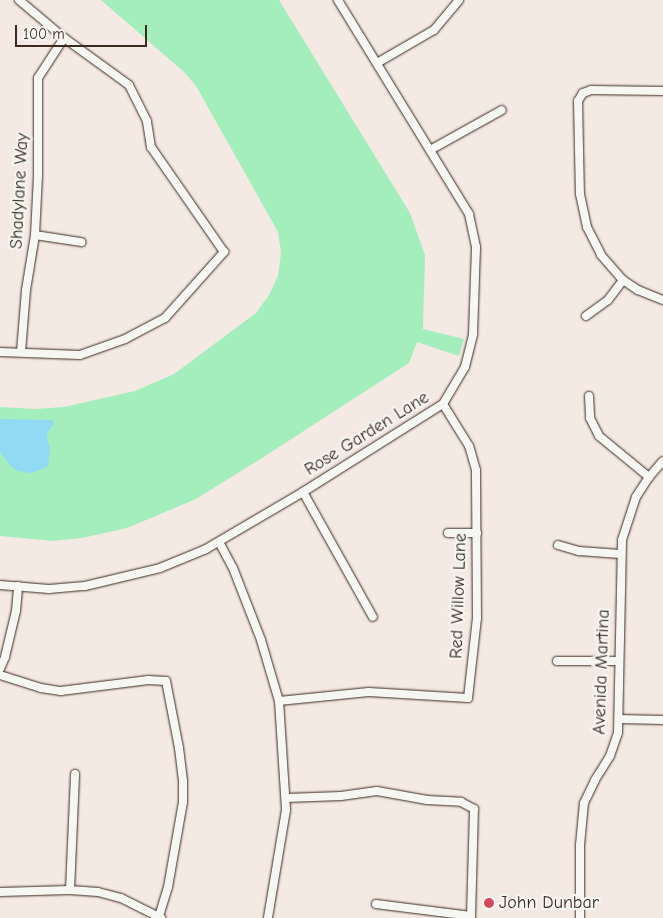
<!DOCTYPE html>
<style>
body{margin:0}
#map{position:relative;width:663px;height:918px;overflow:hidden;background:#f4e9e3;font-family:"Comic Neue",sans-serif}
div>[style]{position:absolute}
[style*='--x']{left:calc(var(--x)*1px);top:calc(var(--y)*1px);width:calc(var(--w)*1px);rotate:calc(var(--a)*1deg)}
.green>*{inset:0;background:#a4eebd}
.water>*{inset:0;background:#92d9f4}
.roads{filter:drop-shadow(0 0 1px #3b2a1e) drop-shadow(0 0 1px #3b2a1e)}
.street>*{height:8px;margin:-4px;padding:0 4px;transform-origin:4px;border-radius:4px;background:#f6f6f2}
.dots>*{width:14px;height:14px;translate:-50% -50%;box-sizing:border-box;border:2px solid #f6f6f2;border-radius:50%}
span{translate:-50% -50%;white-space:nowrap;text-align:center;line-height:1.15;-webkit-text-stroke:4.5px #f6f6f2;paint-order:stroke}
.street-label{font-size:18px;color:#3b2a1e}
.poi-label{font-size:18px;color:#3b2a1e}
.left{translate:0 -50%;text-align:left}
.scale{position:absolute;left:15px;top:25px;width:132px;height:22px;box-sizing:border-box;border:2px solid #3b2a1e;border-top:0;padding-left:6px;font-size:15px;line-height:18px;white-space:nowrap;color:#3b2a1e;-webkit-text-stroke:4px #f6f6f2;paint-order:stroke}
</style>
<div id="map">
<div class="green">
<i style="clip-path:polygon(101px 0,279px 0,410px 213px,425px 255px,423px 329px,464px 339px,459px 356px,417px 342px,409px 363px,262px 458px,196px 499px,127px 528px,82px 538px,53px 541px,0 536px,0 407px,36px 409px,64px 407px,135px 391px,174px 374px,256px 313px,269px 295px,278px 276px,281px 253px,278px 232px,196px 86px,184px 72px)"></i>
</div>
<div class="water">
<i style="clip-path:polygon(0 419px,52px 420px,54px 424px,48px 432px,47px 438px,50px 449px,48px 466px,32px 473px,17px 471px,10px 465px,0 452px)"></i>
</div>
<div class="roads">
<div class="street">
<i style="--x:377;--y:63;--w:66;--a:-30.1"></i>
<i style="--x:434;--y:30;--w:39;--a:-50"></i>
<i style="--x:663;--y:91;--w:72;--a:-179.2"></i>
<i style="--x:591;--y:90;--w:9;--a:159"></i>
<i style="--x:583;--y:93;--w:9;--a:122"></i>
<i style="--x:578;--y:101;--w:93;--a:88.8"></i>
<i style="--x:580;--y:194;--w:34;--a:78"></i>
<i style="--x:587;--y:227;--w:31;--a:63"></i>
<i style="--x:601;--y:255;--w:33;--a:49"></i>
<i style="--x:623;--y:280;--w:18;--a:34"></i>
<i style="--x:638;--y:290;--w:27;--a:22"></i>
<i style="--x:430;--y:150;--w:82;--a:-29.1"></i>
<i style="--x:35;--y:235;--w:47;--a:8.7"></i>
<i style="--x:586;--y:316;--w:27;--a:-36"></i>
<i style="--x:608;--y:300;--w:25;--a:-53"></i>
<i style="--x:0;--y:352;--w:80;--a:2.1"></i>
<i style="--x:80;--y:355;--w:48;--a:-19.6"></i>
<i style="--x:125;--y:339;--w:45;--a:-27.7"></i>
<i style="--x:165;--y:318;--w:89;--a:-48.2"></i>
<i style="--x:224;--y:252;--w:128;--a:-124.8"></i>
<i style="--x:151;--y:147;--w:26;--a:-99"></i>
<i style="--x:147;--y:121;--w:40;--a:-116.6"></i>
<i style="--x:129;--y:85;--w:80;--a:-144.1"></i>
<i style="--x:64;--y:38;--w:59;--a:-139.8"></i>
<i style="--x:21;--y:352;--w:62;--a:-85.4"></i>
<i style="--x:26;--y:290;--w:56;--a:-80.7"></i>
<i style="--x:35;--y:235;--w:59;--a:-87.1"></i>
<i style="--x:38;--y:176;--w:98;--a:-90"></i>
<i style="--x:38;--y:78;--w:48;--a:-57"></i>
<i style="--x:589;--y:396;--w:22;--a:87"></i>
<i style="--x:590;--y:418;--w:20;--a:63"></i>
<i style="--x:599;--y:436;--w:65;--a:39.4"></i>
<i style="--x:303;--y:492;--w:143;--a:60.8"></i>
<i style="--x:448;--y:533;--w:29;--a:0"></i>
<i style="--x:219;--y:542;--w:30;--a:62"></i>
<i style="--x:233;--y:568;--w:77;--a:68.7"></i>
<i style="--x:261;--y:640;--w:64;--a:73.6"></i>
<i style="--x:279;--y:701;--w:109;--a:86.3"></i>
<i style="--x:286;--y:810;--w:109;--a:99.5"></i>
<i style="--x:558;--y:545;--w:22;--a:16"></i>
<i style="--x:579;--y:551;--w:41;--a:4.2"></i>
<i style="--x:0;--y:585;--w:49;--a:4.7"></i>
<i style="--x:49;--y:589;--w:36;--a:-5"></i>
<i style="--x:85;--y:586;--w:77;--a:-13.5"></i>
<i style="--x:160;--y:568;--w:50;--a:-22.4"></i>
<i style="--x:206;--y:549;--w:113;--a:-30.4"></i>
<i style="--x:303;--y:492;--w:165;--a:-32.2"></i>
<i style="--x:443;--y:404;--w:43;--a:-59.3"></i>
<i style="--x:465;--y:367;--w:34;--a:-76"></i>
<i style="--x:473;--y:334;--w:87;--a:-88"></i>
<i style="--x:476;--y:247;--w:34;--a:-102"></i>
<i style="--x:469;--y:214;--w:251;--a:-121.5"></i>
<i style="--x:557;--y:661;--w:62;--a:0"></i>
<i style="--x:0;--y:669;--w:13;--a:-67"></i>
<i style="--x:5;--y:657;--w:47;--a:-76.6"></i>
<i style="--x:16;--y:611;--w:25;--a:-85"></i>
<i style="--x:0;--y:675;--w:43;--a:17.6"></i>
<i style="--x:41;--y:688;--w:20;--a:9"></i>
<i style="--x:61;--y:691;--w:88;--a:-7.2"></i>
<i style="--x:148;--y:680;--w:18;--a:3"></i>
<i style="--x:166;--y:681;--w:68;--a:79"></i>
<i style="--x:179;--y:748;--w:34;--a:83"></i>
<i style="--x:183;--y:782;--w:20;--a:90"></i>
<i style="--x:183;--y:802;--w:86;--a:100"></i>
<i style="--x:168;--y:887;--w:31;--a:107"></i>
<i style="--x:279;--y:701;--w:90;--a:-5.7"></i>
<i style="--x:369;--y:692;--w:99;--a:3.5"></i>
<i style="--x:468;--y:698;--w:81;--a:-83.6"></i>
<i style="--x:477;--y:618;--w:148;--a:-90.4"></i>
<i style="--x:476;--y:470;--w:25;--a:-106"></i>
<i style="--x:469;--y:446;--w:49;--a:-121.8"></i>
<i style="--x:619;--y:719;--w:44;--a:1.3"></i>
<i style="--x:286;--y:798;--w:55;--a:-2.1"></i>
<i style="--x:341;--y:796;--w:36;--a:-8"></i>
<i style="--x:377;--y:791;--w:51;--a:10.2"></i>
<i style="--x:427;--y:800;--w:34;--a:3"></i>
<i style="--x:461;--y:802;--w:15;--a:28"></i>
<i style="--x:474;--y:809;--w:109;--a:91.6"></i>
<i style="--x:70;--y:890;--w:116;--a:-87.5"></i>
<i style="--x:0;--y:892;--w:70;--a:-1.6"></i>
<i style="--x:70;--y:890;--w:28;--a:4"></i>
<i style="--x:98;--y:892;--w:24;--a:15"></i>
<i style="--x:121;--y:898;--w:45;--a:26.6"></i>
<i style="--x:376;--y:904;--w:96;--a:7.2"></i>
<i style="--x:580;--y:918;--w:73;--a:-90"></i>
<i style="--x:580;--y:845;--w:42;--a:-84.6"></i>
<i style="--x:584;--y:803;--w:25;--a:-64"></i>
<i style="--x:595;--y:780;--w:28;--a:-58"></i>
<i style="--x:610;--y:756;--w:24;--a:-71"></i>
<i style="--x:618;--y:733;--w:193;--a:-88.8"></i>
<i style="--x:622;--y:540;--w:45;--a:-72"></i>
<i style="--x:636;--y:497;--w:24;--a:-57"></i>
<i style="--x:649;--y:477;--w:21;--a:-49"></i>
</div>
</div>
<div class="dots">
<i style="left:489px;top:903px;background:#d1495b"></i>
</div>
<div class="street-label">
<span style="left:20px;top:191px;rotate:-87deg">Shadylane Way</span>
<span style="left:367px;top:434px;rotate:-32deg">Rose Garden Lane</span>
<span style="left:459px;top:596px;rotate:-88deg">Red Willow Lane</span>
<span style="left:602px;top:672px;rotate:-88deg">Avenida Martina</span>
</div>
<div class="poi-label">
<span class="left" style="left:499px;top:903px">John Dunbar</span>
</div>
<div class="scale">100 m</div>
</div>
